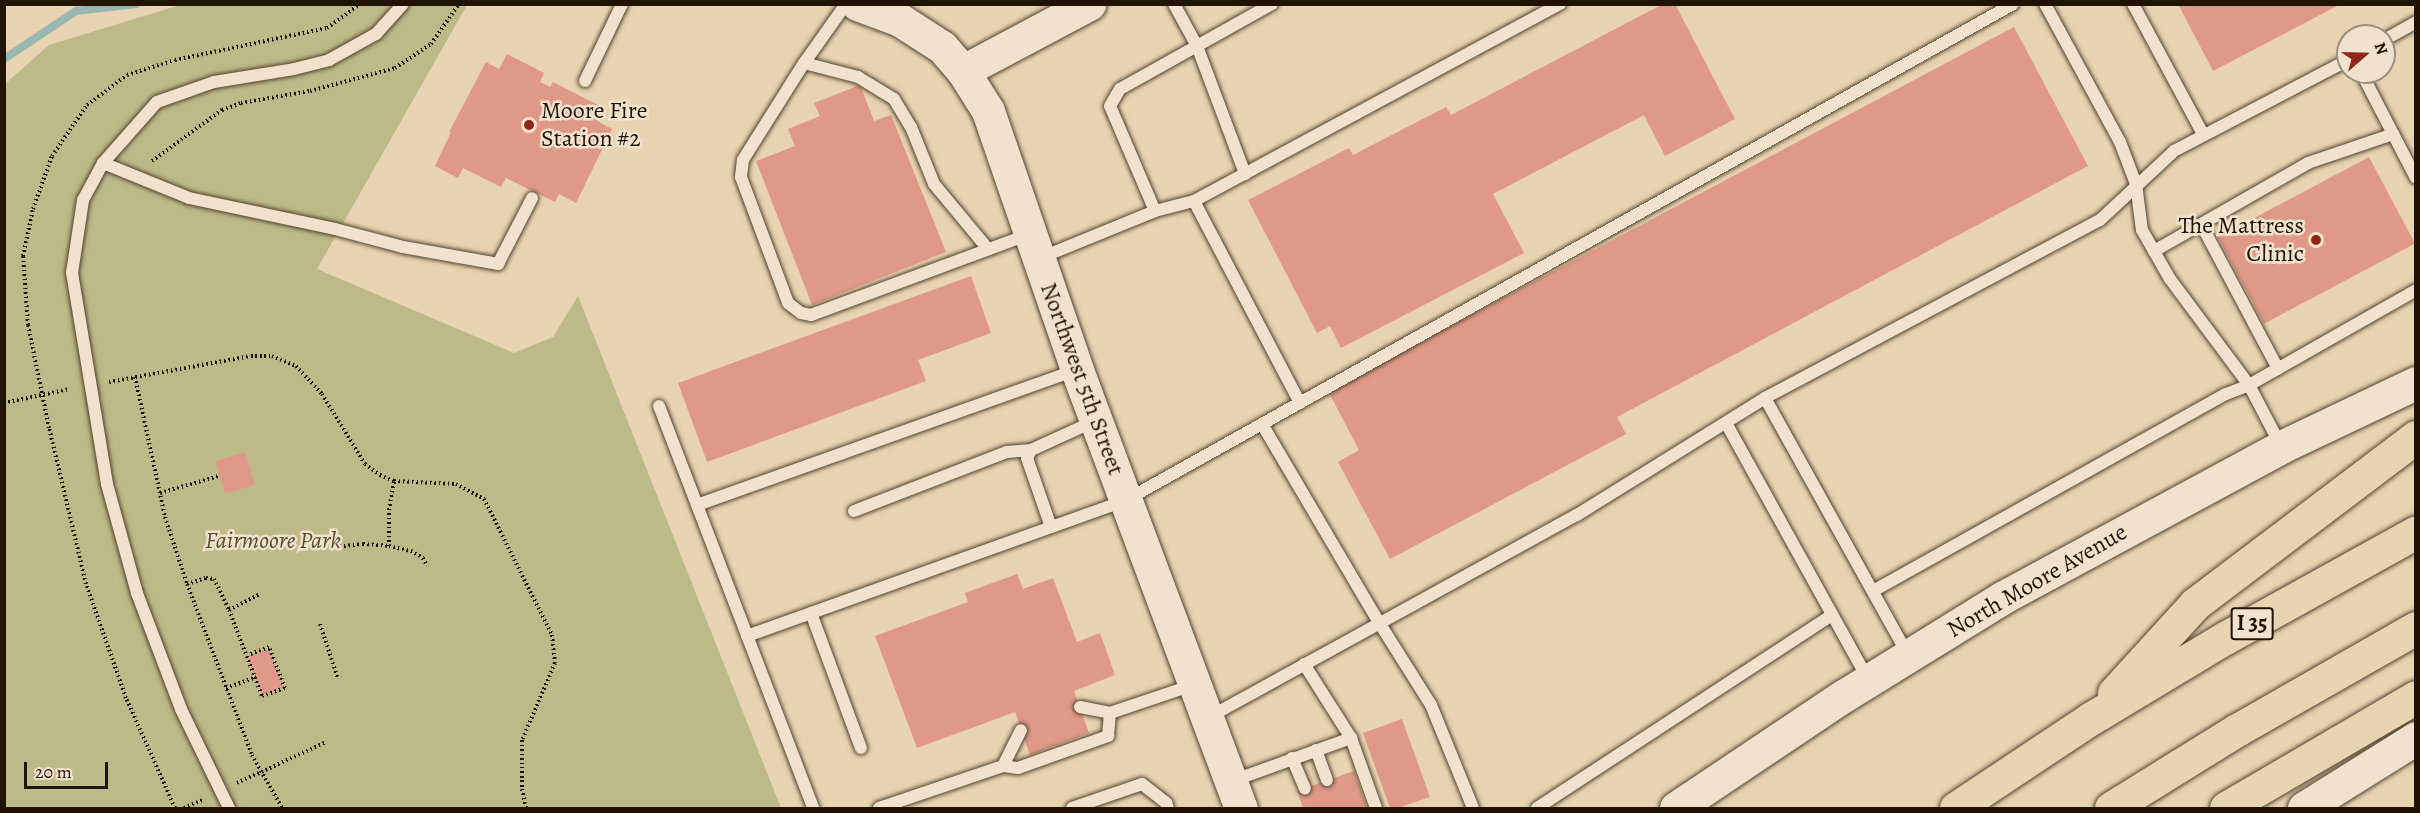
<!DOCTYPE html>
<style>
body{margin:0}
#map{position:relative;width:2420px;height:813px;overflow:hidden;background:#e8d3b2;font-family:Alegreya,serif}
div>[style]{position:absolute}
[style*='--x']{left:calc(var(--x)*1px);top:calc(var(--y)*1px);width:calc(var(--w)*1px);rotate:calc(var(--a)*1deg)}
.green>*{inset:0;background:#bdba87}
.stream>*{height:8px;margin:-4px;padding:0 4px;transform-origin:4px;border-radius:4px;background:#98b7b1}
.building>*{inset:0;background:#e09989;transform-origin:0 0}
.path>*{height:4px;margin-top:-2px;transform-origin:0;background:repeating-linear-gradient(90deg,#201304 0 1.5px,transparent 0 4.5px)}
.roads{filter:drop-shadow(0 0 2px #524330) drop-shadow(0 0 2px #524330)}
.lane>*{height:12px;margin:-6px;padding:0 6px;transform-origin:6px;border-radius:6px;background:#f0e2cd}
.secondary>*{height:33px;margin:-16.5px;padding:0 16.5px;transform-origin:16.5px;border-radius:16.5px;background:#f0e2cd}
.highway>*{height:33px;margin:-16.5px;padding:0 16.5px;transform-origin:16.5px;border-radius:16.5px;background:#e8d3b2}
.dots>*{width:16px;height:16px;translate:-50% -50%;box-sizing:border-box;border:3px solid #f0e2cd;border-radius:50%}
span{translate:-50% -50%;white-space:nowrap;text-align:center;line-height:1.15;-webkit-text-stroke:5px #f0e2cd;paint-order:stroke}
.shield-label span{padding:2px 4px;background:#f0e2cd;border:2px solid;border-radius:4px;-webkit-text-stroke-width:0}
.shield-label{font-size:22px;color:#201304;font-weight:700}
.poi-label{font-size:24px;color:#201304}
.left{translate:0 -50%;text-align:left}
.right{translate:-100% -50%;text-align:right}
.street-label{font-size:24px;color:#201304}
.park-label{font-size:24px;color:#574d32;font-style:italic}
.frame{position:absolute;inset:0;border:6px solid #201304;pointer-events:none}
.north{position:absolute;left:2336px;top:24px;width:60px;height:60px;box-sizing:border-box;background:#f0e2cd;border:2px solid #9d8f7d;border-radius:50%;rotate:70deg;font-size:16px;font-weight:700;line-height:24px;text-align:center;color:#201304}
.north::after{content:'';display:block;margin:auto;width:21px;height:27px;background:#8f2418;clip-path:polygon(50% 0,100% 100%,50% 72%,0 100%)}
.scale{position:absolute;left:24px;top:762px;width:84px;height:27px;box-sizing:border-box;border:3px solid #201304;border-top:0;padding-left:8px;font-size:18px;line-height:21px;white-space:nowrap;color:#201304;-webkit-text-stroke:4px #f0e2cd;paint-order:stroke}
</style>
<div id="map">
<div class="green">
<i style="clip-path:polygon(180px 5px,467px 5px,317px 269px,514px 353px,553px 337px,578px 296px,781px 808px,5px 808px,4px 85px,49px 45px)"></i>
</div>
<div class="stream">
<i style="--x:4;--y:59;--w:87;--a:-33.7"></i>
<i style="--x:76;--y:11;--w:61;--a:-6.5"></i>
</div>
<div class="building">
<i style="clip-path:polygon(1663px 4px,1675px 4px,1735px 119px,1665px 156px,1644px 115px,1493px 194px,1524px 253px,1341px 348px,1330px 326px,1317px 333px,1248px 200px,1349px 148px,1353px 155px,1446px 107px,1451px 115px)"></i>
<i style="clip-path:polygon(2178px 4px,2341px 4px,2213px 71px)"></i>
<i style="clip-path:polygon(2014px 27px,2088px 166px,1617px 417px,1626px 434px,1390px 559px,1338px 462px,1359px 450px,1328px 391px)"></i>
<i style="clip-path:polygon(507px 54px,544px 73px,540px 82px,550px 87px,553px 82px,604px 108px,597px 121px,612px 129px,576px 203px,559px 194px,555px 202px,506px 178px,501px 187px,463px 168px,458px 178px,435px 166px,451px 132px,449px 132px,486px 62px,499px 69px)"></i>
<i style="clip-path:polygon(860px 85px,874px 121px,891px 115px,946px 252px,812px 305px,756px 161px,795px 146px,788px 129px,820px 116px,814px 103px)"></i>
<i style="left:2369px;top:157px;width:98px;height:171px;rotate:62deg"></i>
<i style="clip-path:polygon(971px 276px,991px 333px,918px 360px,926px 381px,707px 462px,678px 383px)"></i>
<i style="left:245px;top:452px;width:34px;height:31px;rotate:73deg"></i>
<i style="clip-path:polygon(1017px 574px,1023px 589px,1053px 578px,1077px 642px,1100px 633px,1115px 675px,1074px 691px,1089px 733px,1030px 755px,1015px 712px,917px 748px,875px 636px,968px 602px,965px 593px)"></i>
<i style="left:268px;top:649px;width:41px;height:22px;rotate:68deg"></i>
<i style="clip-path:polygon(1402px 719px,1430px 797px,1398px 808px,1390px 808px,1363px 733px)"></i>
<i style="clip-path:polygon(1354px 771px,1367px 808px,1303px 808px,1297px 791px)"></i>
</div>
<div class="path">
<i style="--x:152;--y:161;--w:87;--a:-36.1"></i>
<i style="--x:222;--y:110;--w:20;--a:-20"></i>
<i style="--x:241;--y:103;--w:70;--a:-9.9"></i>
<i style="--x:310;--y:91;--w:88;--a:-15.1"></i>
<i style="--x:395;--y:68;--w:43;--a:-33.7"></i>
<i style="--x:431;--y:44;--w:49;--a:-55"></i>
<i style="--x:135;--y:377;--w:143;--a:77.9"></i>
<i style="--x:165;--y:517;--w:71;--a:71.8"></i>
<i style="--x:187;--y:584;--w:183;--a:69.2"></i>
<i style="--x:252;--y:755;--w:61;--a:60.5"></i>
<i style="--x:109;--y:382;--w:144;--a:-10.4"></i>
<i style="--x:251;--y:356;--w:21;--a:0"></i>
<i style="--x:272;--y:356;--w:26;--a:23"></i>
<i style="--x:296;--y:366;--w:38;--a:47"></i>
<i style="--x:322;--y:394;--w:82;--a:58.4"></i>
<i style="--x:365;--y:464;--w:19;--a:36"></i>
<i style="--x:380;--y:475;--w:15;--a:23"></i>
<i style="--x:394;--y:481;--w:62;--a:2.8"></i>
<i style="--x:456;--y:484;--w:32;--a:28"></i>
<i style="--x:484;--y:499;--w:152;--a:63.4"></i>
<i style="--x:552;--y:635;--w:28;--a:84"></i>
<i style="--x:555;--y:663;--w:84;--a:113.2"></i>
<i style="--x:522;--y:740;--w:49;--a:90"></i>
<i style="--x:522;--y:789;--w:19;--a:78"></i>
<i style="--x:4;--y:403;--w:67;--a:-12"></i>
<i style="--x:160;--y:493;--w:61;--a:-16.1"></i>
<i style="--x:389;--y:546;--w:36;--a:-90"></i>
<i style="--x:389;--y:510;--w:29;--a:-80"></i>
<i style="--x:335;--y:547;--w:28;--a:-6"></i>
<i style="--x:363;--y:544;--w:26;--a:4"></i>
<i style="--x:389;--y:546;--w:23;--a:13"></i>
<i style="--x:411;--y:551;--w:14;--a:30"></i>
<i style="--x:423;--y:558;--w:9;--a:63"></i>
<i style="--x:187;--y:584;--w:20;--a:-18"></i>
<i style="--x:206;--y:578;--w:8;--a:7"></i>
<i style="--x:214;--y:579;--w:34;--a:64"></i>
<i style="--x:229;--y:610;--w:92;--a:69"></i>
<i style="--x:262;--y:696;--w:24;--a:-19"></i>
<i style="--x:285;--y:688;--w:44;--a:-111.3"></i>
<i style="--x:269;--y:647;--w:22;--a:159"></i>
<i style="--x:229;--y:610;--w:34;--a:-27"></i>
<i style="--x:320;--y:624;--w:58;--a:71.9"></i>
<i style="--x:226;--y:688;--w:32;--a:-20"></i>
<i style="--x:237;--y:783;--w:98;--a:-24.7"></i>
<i style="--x:175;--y:808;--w:120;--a:-114"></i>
<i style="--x:126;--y:698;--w:121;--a:-109.3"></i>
<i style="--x:86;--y:584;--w:160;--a:-103.3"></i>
<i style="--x:49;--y:428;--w:105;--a:-101.5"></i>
<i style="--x:28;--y:325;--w:69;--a:-94.1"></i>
<i style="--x:23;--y:256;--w:48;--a:-78"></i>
<i style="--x:33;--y:209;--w:56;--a:-70.3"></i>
<i style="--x:52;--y:156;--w:62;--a:-55.5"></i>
<i style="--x:87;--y:105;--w:50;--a:-36.9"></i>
<i style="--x:127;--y:75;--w:50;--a:-17.4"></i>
<i style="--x:175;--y:60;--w:155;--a:-11.9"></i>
<i style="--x:327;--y:28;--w:41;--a:-36"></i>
<i style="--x:184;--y:808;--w:22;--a:-24"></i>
</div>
<div class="roads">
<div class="lane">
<i style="--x:846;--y:4;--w:72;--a:125.4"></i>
<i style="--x:804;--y:63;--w:115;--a:122.2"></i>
<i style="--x:743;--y:160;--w:17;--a:97"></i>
<i style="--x:741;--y:177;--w:134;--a:69.5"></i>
<i style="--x:788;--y:303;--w:16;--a:38"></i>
<i style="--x:801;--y:313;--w:10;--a:11"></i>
<i style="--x:811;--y:315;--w:233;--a:-20.3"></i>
<i style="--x:1174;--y:4;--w:48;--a:61.3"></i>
<i style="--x:1197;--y:46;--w:137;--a:69.4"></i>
<i style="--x:2045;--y:4;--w:157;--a:61.5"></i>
<i style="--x:2120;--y:142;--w:45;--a:69.1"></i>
<i style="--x:2136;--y:184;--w:46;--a:82.6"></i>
<i style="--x:2142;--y:230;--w:56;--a:60.3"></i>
<i style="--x:2170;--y:279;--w:132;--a:53.3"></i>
<i style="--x:2249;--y:385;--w:69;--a:62.3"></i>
<i style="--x:2133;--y:4;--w:148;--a:61.7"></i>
<i style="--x:2384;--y:40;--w:37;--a:-29"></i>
<i style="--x:804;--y:63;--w:56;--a:14.5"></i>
<i style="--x:858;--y:77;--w:42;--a:31.4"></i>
<i style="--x:894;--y:99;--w:33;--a:59"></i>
<i style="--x:911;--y:127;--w:61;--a:68"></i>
<i style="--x:934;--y:184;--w:85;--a:50.3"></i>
<i style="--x:2361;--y:72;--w:119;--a:62.6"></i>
<i style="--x:585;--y:81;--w:85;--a:-64.3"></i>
<i style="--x:103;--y:163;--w:93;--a:22.1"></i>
<i style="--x:189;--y:198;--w:149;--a:12"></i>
<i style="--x:335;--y:229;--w:70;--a:14.8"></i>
<i style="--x:403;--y:247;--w:97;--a:10.1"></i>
<i style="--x:498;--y:264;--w:74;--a:-62.7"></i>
<i style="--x:1194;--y:201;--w:228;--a:62.3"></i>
<i style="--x:1155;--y:211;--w:114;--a:-113.2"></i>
<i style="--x:1110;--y:106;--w:20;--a:-60"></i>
<i style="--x:1120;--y:89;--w:174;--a:-29.2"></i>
<i style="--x:2201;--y:224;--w:164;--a:62"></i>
<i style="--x:2154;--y:251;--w:177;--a:-29.7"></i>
<i style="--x:2308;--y:163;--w:90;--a:-18.8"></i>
<i style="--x:1040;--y:258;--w:124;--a:-22.2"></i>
<i style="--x:1155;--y:211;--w:40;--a:-14.4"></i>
<i style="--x:1194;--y:201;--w:416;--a:-28.3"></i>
<i style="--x:1765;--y:398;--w:294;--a:60.9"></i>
<i style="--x:659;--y:406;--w:430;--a:69"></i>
<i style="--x:1726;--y:423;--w:293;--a:61"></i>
<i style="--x:1262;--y:424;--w:232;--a:59.5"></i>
<i style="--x:1380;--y:624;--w:96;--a:57.8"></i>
<i style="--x:1431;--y:705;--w:111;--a:67.8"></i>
<i style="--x:697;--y:505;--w:402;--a:-19.6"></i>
<i style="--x:854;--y:511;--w:164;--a:-21.1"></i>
<i style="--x:1007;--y:452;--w:24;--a:-5"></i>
<i style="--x:1051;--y:527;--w:73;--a:-109.2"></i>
<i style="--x:1027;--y:458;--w:9;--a:-63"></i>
<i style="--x:1031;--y:450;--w:70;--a:-24.4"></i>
<i style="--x:1873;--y:591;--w:404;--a:-29.2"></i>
<i style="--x:2226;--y:394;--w:25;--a:-21"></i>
<i style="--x:2249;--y:385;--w:192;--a:-29.6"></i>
<i style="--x:811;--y:613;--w:144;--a:69.7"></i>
<i style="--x:747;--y:636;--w:403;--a:-19.7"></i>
<i style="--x:1126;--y:500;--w:1016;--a:-29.21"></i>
<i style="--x:1304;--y:664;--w:88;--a:57.6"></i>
<i style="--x:1080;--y:707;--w:31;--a:11"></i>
<i style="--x:1209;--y:717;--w:420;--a:-28.8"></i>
<i style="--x:1577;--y:515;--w:221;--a:-31.9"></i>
<i style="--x:1765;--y:398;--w:379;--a:-28"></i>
<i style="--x:2100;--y:220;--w:101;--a:-43"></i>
<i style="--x:2174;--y:151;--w:196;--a:-27.6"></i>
<i style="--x:1316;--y:750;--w:32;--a:70"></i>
<i style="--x:1292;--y:758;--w:33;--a:67"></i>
<i style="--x:1003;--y:766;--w:40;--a:-63.4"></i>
<i style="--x:1232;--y:781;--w:127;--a:-19.9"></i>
<i style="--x:1351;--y:738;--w:74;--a:70.3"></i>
<i style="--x:229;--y:808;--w:110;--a:-115.9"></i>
<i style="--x:181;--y:709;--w:124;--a:-110.8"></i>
<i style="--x:137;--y:593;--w:113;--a:-105.4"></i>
<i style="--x:107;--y:484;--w:214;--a:-99.4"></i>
<i style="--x:72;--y:273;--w:74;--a:-81.4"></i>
<i style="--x:83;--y:200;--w:42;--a:-61.6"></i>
<i style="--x:103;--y:163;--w:81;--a:-48.5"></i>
<i style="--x:157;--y:102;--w:60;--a:-19.3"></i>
<i style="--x:214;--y:82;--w:81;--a:-9.2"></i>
<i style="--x:294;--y:69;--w:36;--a:-14"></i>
<i style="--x:329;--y:60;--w:54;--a:-29"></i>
<i style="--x:376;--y:34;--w:40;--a:-48"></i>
<i style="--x:879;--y:808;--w:131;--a:-18.7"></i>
<i style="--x:1003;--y:766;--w:15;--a:8"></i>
<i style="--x:1018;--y:768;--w:96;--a:-19.6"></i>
<i style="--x:1108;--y:736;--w:23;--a:-85"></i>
<i style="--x:1110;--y:713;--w:88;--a:-18.6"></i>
<i style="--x:1072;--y:808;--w:74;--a:-18.9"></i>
<i style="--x:1142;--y:784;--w:31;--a:38"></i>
<i style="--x:1166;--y:803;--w:5;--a:68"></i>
<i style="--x:1537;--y:808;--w:353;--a:-33.2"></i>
</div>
<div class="secondary">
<i style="--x:857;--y:4;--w:46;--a:20.4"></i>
<i style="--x:900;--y:20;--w:50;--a:32.7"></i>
<i style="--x:942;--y:47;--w:32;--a:49"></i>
<i style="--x:963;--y:71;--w:47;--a:58"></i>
<i style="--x:988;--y:111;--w:274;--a:71"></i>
<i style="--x:1077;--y:370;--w:468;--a:69.5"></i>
<i style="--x:963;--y:71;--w:143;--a:-28"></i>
<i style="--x:1676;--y:808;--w:203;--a:-33.8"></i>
<i style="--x:1845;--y:695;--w:185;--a:-31.7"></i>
<i style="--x:2002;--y:598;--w:317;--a:-28.4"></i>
<i style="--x:2281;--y:447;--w:149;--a:-25.4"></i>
<i style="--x:2304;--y:808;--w:132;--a:-32"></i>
</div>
<div class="highway">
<i style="--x:2114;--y:693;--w:120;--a:-47.7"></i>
<i style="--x:2195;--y:604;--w:277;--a:-37.1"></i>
<i style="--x:1956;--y:808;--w:161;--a:-33.6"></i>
<i style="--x:2090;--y:719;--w:157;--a:-31"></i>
<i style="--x:2225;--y:638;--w:218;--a:-29"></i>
<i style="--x:2111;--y:808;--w:148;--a:-31.8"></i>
<i style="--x:2237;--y:730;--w:206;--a:-29.7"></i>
<i style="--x:2226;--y:808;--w:220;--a:-30.3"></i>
</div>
</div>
<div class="dots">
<i style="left:529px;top:125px;background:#8f2418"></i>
<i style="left:2316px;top:240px;background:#8f2418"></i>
</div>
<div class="shield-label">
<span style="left:2252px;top:624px">I 35</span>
</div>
<div class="poi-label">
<span class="left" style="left:541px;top:125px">Moore Fire<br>Station #2</span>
<span class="right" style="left:2304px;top:240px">The Mattress<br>Clinic</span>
</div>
<div class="street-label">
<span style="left:1082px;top:379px;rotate:70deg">Northwest 5th Street</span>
<span style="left:2037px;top:581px;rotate:-30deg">North Moore Avenue</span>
</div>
<div class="park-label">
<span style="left:273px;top:541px">Fairmoore Park</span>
</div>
<div class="frame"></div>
<div class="north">N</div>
<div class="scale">20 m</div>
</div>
